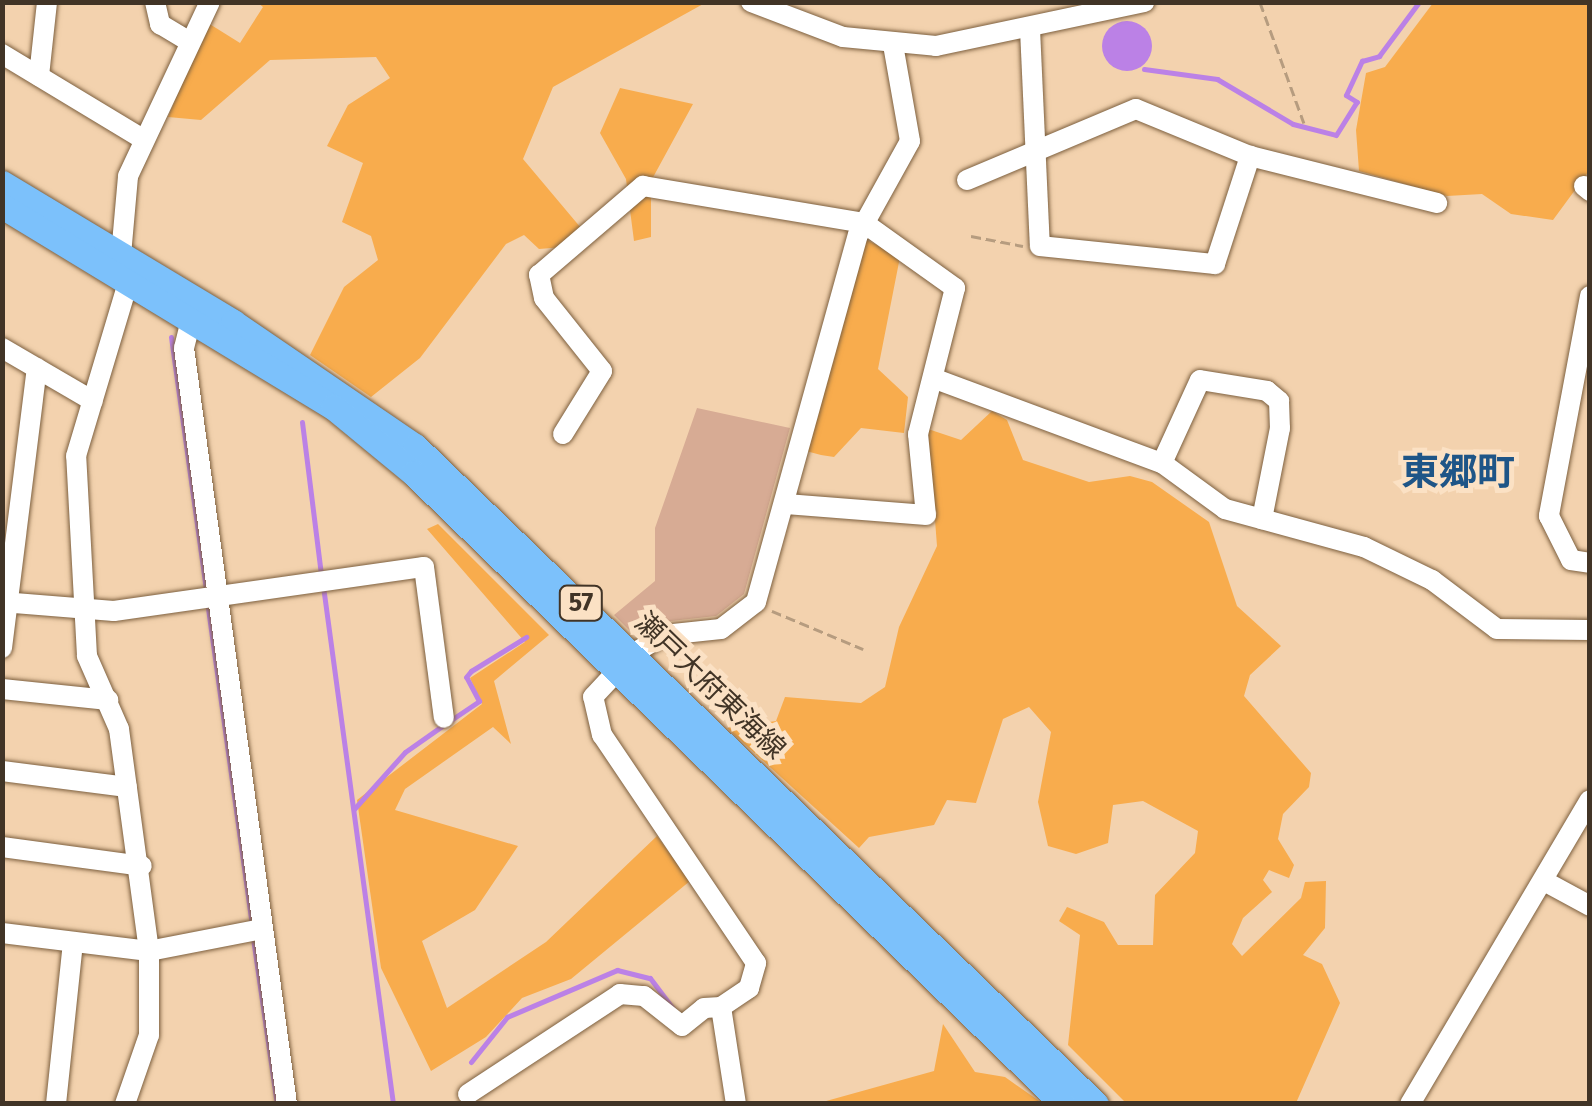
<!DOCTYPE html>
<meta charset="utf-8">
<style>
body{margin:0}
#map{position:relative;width:1592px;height:1106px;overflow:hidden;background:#f3d2ae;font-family:"Fira Sans","Noto Sans JP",sans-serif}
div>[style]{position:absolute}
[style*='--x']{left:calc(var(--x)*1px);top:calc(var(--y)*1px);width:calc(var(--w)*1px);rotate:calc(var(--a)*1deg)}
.green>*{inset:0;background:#f8ac4d}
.water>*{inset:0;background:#bb81e6}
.round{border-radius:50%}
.stream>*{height:5px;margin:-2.5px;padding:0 2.5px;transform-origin:2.5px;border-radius:2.5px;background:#bb81e6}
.building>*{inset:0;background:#d7ab94}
.path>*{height:2.5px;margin-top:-1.25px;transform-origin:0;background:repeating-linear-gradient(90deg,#b69c7f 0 10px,transparent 0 15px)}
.roads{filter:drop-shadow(0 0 2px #7d603f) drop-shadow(0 0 2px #7d603f)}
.minor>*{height:20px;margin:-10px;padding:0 10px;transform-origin:10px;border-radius:10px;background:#fff}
.major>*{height:25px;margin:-12.5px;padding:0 12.5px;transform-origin:12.5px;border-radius:12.5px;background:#7cc1fb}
span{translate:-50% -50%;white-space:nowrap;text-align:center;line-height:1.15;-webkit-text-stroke:10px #fbe1c4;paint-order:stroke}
.shield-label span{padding:2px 8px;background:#fbe1c4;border:2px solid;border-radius:8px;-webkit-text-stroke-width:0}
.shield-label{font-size:25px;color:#413426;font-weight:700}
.street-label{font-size:28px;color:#413426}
.district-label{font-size:38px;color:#1e5587;font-weight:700}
.frame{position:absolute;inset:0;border:5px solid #413426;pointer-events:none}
</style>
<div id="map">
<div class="green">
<i style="clip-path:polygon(258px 3px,705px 3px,553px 87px,523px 159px,581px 228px,564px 247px,539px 249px,524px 235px,506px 244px,420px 358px,371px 397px,310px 355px,344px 287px,378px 260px,371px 236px,342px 222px,363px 163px,327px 146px,348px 105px,390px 78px,376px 57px,270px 60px,201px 120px,168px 117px,208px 23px,240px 43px,263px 7px)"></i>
<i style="clip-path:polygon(1433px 3px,1589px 3px,1589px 171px,1553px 220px,1511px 214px,1482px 194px,1447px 196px,1359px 171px,1356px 130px,1366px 73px,1385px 67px)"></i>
<i style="clip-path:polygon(620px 88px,693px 104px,651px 181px,651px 237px,634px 241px,626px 179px,600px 133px)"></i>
<i style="clip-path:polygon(865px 239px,900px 257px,878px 369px,908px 397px,904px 433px,861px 428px,834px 457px,821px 455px,806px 451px)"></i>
<i style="clip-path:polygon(992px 411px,1007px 420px,1023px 460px,1089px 482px,1130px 476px,1152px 482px,1209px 522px,1237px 606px,1281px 646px,1250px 675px,1244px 696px,1311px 773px,1309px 787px,1283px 814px,1278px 839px,1294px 865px,1289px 878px,1269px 870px,1263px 880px,1272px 892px,1243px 918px,1232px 944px,1242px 956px,1301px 898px,1305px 882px,1326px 881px,1325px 928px,1303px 955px,1322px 964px,1340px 1003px,1296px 1103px,1126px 1103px,1068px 1045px,1080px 935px,1059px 921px,1067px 907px,1104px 922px,1118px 945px,1153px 945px,1155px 895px,1195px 853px,1198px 831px,1143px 801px,1113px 805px,1108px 843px,1076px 854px,1048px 846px,1038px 802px,1051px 732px,1029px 707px,1003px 719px,976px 803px,947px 800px,934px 825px,869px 837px,859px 848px,727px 728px,776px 721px,785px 697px,861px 703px,885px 687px,899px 627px,937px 546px,928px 429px,961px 440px)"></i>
<i style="clip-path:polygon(438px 524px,549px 635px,494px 681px,511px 744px,493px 727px,405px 789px,395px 810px,518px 846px,475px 910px,422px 941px,447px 1008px,546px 942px,657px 836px,690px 881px,571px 979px,522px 998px,486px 1037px,431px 1071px,381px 968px,357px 800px,482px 704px,470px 678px,525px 642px,427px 529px)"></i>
<i style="clip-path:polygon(943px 1024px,975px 1072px,1005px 1077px,1042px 1103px,819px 1103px,934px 1071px)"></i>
</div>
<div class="water">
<i class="round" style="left:1102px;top:21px;width:50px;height:50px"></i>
</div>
<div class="stream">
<i style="--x:1144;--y:69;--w:74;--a:7.8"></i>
<i style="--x:1217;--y:79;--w:88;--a:30.6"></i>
<i style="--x:1293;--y:124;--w:44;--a:14.3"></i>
<i style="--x:1336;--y:135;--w:39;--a:-58"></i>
<i style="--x:1357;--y:102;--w:13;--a:-148"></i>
<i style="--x:1346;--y:95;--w:38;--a:-65"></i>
<i style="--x:1362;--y:61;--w:18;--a:-16"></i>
<i style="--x:1379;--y:56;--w:67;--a:-53.5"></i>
<i style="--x:171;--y:337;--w:255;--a:82.1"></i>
<i style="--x:302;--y:422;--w:154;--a:82.9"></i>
<i style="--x:323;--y:586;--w:523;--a:82.3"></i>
<i style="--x:207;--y:601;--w:329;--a:82.1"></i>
<i style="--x:451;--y:720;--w:34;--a:-34"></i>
<i style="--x:479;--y:701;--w:27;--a:-118"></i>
<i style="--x:466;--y:677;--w:8;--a:-50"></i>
<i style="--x:471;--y:671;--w:65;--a:-31.7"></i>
<i style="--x:354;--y:809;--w:76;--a:-48.2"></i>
<i style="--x:405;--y:752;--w:45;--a:-35.1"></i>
<i style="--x:253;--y:938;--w:168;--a:81.8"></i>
<i style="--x:471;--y:1062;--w:58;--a:-51.3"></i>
<i style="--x:507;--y:1017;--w:120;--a:-23.1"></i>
<i style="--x:617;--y:970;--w:34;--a:14"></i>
<i style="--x:650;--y:978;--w:40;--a:53"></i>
</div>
<div class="building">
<i style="clip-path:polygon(697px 408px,790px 428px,744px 594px,716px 616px,662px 622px,635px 636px,614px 615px,655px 581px,655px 528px)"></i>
</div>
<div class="path">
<i style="--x:1260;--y:2;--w:129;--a:70"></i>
<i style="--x:971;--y:236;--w:53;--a:10.9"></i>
<i style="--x:772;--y:611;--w:99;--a:22.7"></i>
</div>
<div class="roads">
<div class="minor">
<i style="--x:155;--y:2;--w:23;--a:77"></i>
<i style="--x:160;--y:24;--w:35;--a:31"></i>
<i style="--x:751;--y:2;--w:98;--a:20.8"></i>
<i style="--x:843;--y:37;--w:93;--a:5.5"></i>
<i style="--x:936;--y:46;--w:213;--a:-11.9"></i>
<i style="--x:1030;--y:29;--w:217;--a:87.4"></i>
<i style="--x:1040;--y:246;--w:176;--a:5.9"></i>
<i style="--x:1215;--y:264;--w:114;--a:-72"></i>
<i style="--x:2;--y:54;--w:165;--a:31.1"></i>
<i style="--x:39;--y:76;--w:74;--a:-83.8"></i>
<i style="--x:967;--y:180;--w:183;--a:-22.8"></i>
<i style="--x:1136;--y:109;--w:123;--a:22.4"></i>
<i style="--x:1250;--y:156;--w:193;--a:14.1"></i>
<i style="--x:1584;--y:186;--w:8;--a:40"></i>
<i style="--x:121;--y:255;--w:79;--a:-84.9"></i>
<i style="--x:128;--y:176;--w:192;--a:-64.8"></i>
<i style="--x:1590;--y:296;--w:224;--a:100.6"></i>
<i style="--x:1549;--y:516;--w:49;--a:63.4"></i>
<i style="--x:1571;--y:560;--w:19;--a:9"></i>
<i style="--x:191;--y:320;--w:29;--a:104"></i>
<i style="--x:184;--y:348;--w:763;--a:82.24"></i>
<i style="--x:2;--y:348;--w:105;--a:30.2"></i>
<i style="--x:933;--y:378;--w:244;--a:20.4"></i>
<i style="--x:1162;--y:463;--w:78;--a:36.1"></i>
<i style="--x:1225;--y:509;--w:144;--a:15.3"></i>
<i style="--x:1364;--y:547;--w:76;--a:25.9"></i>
<i style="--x:1432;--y:580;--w:81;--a:37"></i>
<i style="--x:1497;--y:629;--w:93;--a:0.6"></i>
<i style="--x:563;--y:434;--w:74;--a:-58.2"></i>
<i style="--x:602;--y:371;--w:93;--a:-128.5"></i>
<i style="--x:544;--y:298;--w:24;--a:-102"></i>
<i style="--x:539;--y:275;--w:137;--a:-40.6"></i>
<i style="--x:643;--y:186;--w:224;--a:9.5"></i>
<i style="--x:864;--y:223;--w:112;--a:35.5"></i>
<i style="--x:955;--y:288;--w:151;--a:104.2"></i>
<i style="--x:918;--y:434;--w:81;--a:84.4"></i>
<i style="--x:926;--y:515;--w:140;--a:-175.5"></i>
<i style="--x:1162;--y:463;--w:91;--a:-65.4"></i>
<i style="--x:1200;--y:380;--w:68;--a:9.3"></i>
<i style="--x:1267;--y:391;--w:16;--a:40"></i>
<i style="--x:1279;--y:401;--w:27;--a:88"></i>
<i style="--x:1280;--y:428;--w:93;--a:101.2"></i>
<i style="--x:2;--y:602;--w:112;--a:4.6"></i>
<i style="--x:114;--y:611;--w:313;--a:-8.1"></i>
<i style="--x:424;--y:567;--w:152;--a:82.5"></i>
<i style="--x:2;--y:648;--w:282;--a:-82.9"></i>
<i style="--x:2;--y:689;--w:107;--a:5.9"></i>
<i style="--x:2;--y:771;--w:126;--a:7.3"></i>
<i style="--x:2;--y:847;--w:141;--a:7.7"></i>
<i style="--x:1544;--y:881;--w:52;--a:28.5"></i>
<i style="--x:2;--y:933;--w:148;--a:7"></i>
<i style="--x:149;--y:951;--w:115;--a:-11"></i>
<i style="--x:468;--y:1094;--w:182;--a:-33.3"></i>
<i style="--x:620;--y:994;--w:24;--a:5"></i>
<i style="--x:644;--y:996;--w:48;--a:38.3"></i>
<i style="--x:682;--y:1026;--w:28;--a:-39"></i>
<i style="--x:704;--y:1008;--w:17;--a:-3"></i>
<i style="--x:56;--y:1104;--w:163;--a:-84"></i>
<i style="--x:125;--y:1104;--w:73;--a:-70.8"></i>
<i style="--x:149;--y:1035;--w:84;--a:-90"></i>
<i style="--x:149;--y:951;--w:224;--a:-97.7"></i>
<i style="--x:119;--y:729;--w:80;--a:-113.7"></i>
<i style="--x:87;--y:656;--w:200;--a:-93.1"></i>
<i style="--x:76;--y:456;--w:181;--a:-73.3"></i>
<i style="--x:736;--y:1104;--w:98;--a:-98.8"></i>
<i style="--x:721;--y:1007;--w:34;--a:-34"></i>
<i style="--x:749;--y:988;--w:26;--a:-74"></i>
<i style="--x:756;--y:963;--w:275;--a:-124"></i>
<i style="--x:602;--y:735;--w:39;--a:-103"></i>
<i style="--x:593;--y:697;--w:60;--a:-47"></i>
<i style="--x:634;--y:653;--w:35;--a:-31"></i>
<i style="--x:664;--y:635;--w:57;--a:-6"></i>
<i style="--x:721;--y:629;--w:44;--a:-37.6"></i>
<i style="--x:756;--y:602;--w:381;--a:-74.5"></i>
<i style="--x:858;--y:235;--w:107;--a:-61"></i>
<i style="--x:910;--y:141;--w:97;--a:-100"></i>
<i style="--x:1410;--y:1104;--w:353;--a:-59.4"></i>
</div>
<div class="major">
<i style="--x:2;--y:183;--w:270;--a:31"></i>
<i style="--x:233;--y:322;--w:220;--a:34.3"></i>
<i style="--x:415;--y:446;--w:947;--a:44.02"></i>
<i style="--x:2;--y:206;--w:387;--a:31.3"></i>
<i style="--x:333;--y:407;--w:104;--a:39.5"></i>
<i style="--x:413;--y:473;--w:906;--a:44.15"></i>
</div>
</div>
<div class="shield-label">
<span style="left:581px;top:603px">57</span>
</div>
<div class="street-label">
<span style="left:710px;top:686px;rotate:44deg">瀬戸大府東海線</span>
</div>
<div class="district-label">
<span style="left:1458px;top:473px">東郷町</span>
</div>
<div class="frame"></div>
</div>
